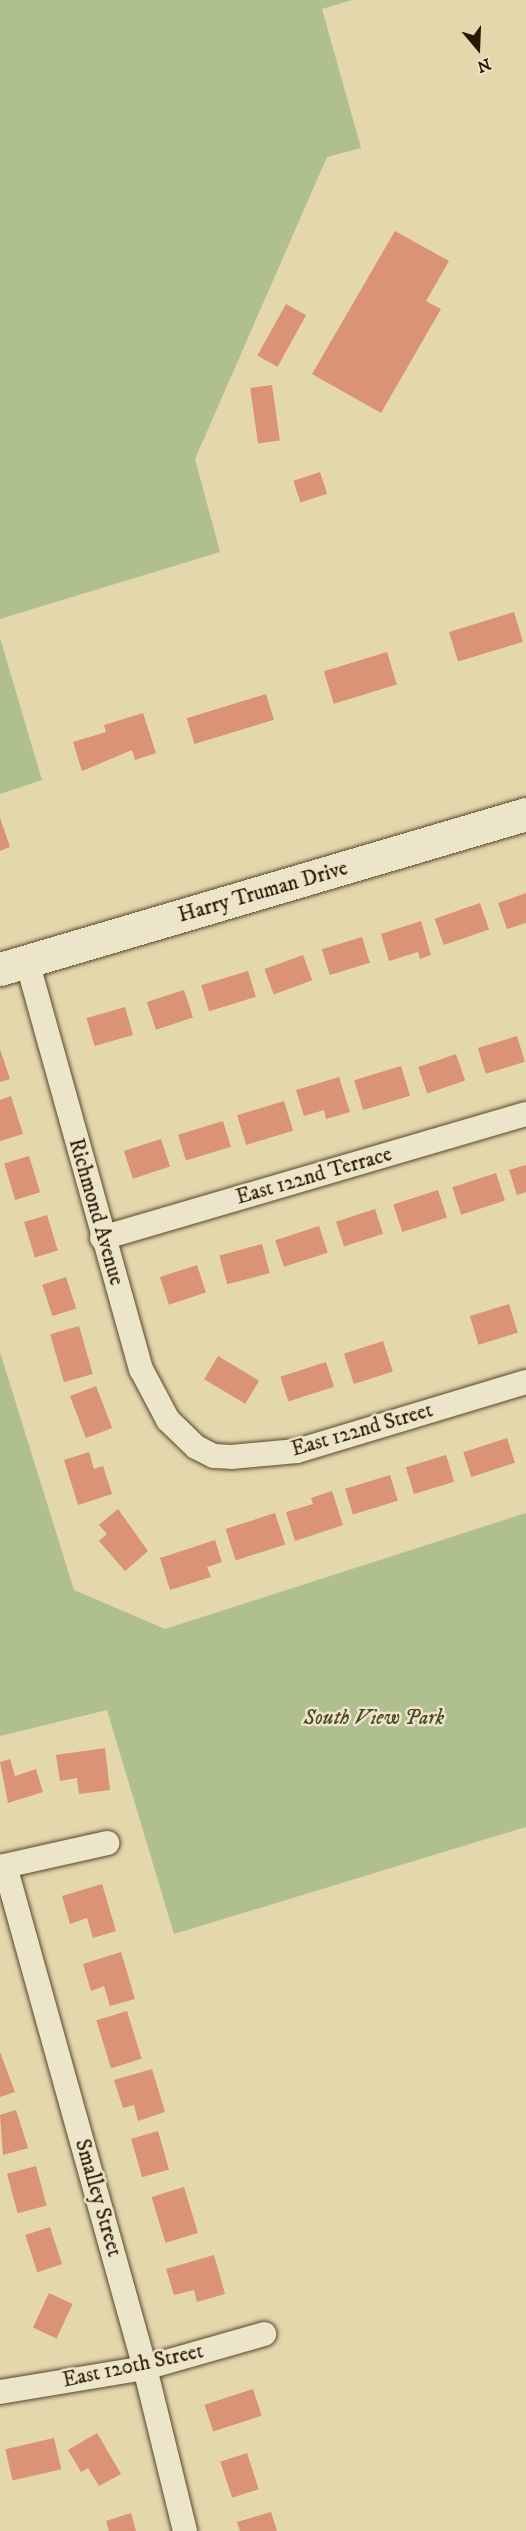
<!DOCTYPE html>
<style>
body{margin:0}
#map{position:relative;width:526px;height:2531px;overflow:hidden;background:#e4d7ac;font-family:"IM FELL DW Pica",serif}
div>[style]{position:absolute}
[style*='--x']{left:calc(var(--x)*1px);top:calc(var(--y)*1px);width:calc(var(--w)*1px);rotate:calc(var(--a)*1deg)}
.green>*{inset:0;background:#afbf8d}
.building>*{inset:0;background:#da9374;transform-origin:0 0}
.roads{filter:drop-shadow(0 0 2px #58472c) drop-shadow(0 0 2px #58472c)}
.street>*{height:24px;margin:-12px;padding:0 12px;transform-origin:12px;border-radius:12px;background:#ede5c9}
.secondary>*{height:33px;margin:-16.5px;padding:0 16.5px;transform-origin:16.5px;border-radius:16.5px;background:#ede5c9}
span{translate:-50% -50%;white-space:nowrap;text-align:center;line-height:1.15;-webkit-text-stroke:5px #ede5c9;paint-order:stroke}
.street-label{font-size:21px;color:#291701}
.park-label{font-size:21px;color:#51492b;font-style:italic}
.north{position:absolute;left:448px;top:18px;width:60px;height:60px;-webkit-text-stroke:4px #ede5c9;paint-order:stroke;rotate:161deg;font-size:16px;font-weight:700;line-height:24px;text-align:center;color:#291701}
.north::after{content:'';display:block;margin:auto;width:21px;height:27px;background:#291701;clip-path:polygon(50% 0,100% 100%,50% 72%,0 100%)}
</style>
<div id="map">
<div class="green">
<i style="clip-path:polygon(0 0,352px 0,322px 9px,361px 148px,327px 157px,195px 459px,220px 552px,0 619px)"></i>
<i style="clip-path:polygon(0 638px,42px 780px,0 794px)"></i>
<i style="clip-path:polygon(0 1352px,74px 1590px,165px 1629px,526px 1513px,526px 1827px,174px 1934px,107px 1710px,0 1736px)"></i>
</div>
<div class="building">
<i style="clip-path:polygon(395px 231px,449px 261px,426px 301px,441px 309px,381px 413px,312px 374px)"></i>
<i style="left:286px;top:304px;width:23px;height:59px;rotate:29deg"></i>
<i style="left:272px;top:385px;width:56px;height:22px;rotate:82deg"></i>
<i style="left:320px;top:472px;width:23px;height:28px;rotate:72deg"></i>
<i style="left:514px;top:612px;width:31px;height:68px;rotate:73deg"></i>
<i style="left:387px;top:652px;width:34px;height:66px;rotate:73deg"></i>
<i style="left:266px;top:694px;width:27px;height:83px;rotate:73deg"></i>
<i style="clip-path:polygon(143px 713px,156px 753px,135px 760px,132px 750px,82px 771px,73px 742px,106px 732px,104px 725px)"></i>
<i style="clip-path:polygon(0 818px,10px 847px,0 851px)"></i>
<i style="clip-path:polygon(526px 893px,526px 923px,507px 929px,498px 903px)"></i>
<i style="left:480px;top:903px;width:28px;height:48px;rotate:71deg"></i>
<i style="clip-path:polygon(421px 921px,431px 955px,420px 959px,418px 952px,389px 961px,381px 934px)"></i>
<i style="left:362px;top:937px;width:27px;height:42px;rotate:73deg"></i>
<i style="left:303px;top:955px;width:27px;height:41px;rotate:70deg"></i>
<i style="left:248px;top:971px;width:27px;height:49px;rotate:73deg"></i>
<i style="left:184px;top:990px;width:29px;height:39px;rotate:72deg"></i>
<i style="left:125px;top:1007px;width:29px;height:40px;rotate:74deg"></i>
<i style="left:517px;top:1036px;width:27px;height:41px;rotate:73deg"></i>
<i style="clip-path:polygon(0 1049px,10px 1079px,0 1082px)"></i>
<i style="left:456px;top:1054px;width:28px;height:40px;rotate:71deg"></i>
<i style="left:401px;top:1066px;width:31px;height:49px;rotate:73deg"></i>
<i style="clip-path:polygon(339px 1077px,350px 1112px,326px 1119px,324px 1110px,304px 1116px,296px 1090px)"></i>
<i style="clip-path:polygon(11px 1096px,23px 1134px,0 1141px,0 1100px)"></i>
<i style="left:284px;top:1101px;width:31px;height:49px;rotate:73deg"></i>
<i style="left:223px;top:1121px;width:27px;height:47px;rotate:73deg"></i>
<i style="left:161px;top:1139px;width:29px;height:39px;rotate:72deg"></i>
<i style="left:29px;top:1156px;width:38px;height:26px;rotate:73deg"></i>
<i style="clip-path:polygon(526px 1165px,526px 1192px,517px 1195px,509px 1170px)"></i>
<i style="left:496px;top:1173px;width:29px;height:46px;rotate:72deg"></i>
<i style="left:438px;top:1190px;width:29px;height:47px;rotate:72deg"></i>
<i style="left:375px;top:1209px;width:26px;height:41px;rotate:72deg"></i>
<i style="left:47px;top:1215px;width:37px;height:24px;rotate:73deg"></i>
<i style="left:319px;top:1226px;width:28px;height:46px;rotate:72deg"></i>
<i style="left:262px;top:1244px;width:30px;height:44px;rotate:75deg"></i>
<i style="left:197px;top:1265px;width:29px;height:39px;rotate:72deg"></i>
<i style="left:66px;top:1277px;width:33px;height:25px;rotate:72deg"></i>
<i style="left:509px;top:1304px;width:30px;height:41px;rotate:73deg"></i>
<i style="left:79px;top:1326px;width:50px;height:30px;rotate:74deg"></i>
<i style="left:383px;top:1341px;width:32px;height:41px;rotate:72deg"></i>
<i style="left:218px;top:1356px;width:48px;height:27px;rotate:31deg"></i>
<i style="left:326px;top:1362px;width:26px;height:48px;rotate:72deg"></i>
<i style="left:96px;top:1386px;width:45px;height:28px;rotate:69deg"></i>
<i style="left:507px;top:1438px;width:26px;height:46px;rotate:72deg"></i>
<i style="clip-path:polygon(89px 1452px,94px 1469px,103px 1466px,112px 1494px,78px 1505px,64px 1460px)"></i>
<i style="left:446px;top:1455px;width:28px;height:42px;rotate:73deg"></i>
<i style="left:390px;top:1475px;width:27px;height:47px;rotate:73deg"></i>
<i style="clip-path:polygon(332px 1491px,343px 1525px,295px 1541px,286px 1512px,313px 1504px,311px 1498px)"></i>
<i style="clip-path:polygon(118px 1509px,148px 1551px,125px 1571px,99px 1541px,107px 1534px,99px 1525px)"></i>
<i style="left:275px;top:1513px;width:33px;height:52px;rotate:72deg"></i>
<i style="clip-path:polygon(215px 1540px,222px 1562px,207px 1567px,211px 1577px,170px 1590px,160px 1558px)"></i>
<i style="clip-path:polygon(105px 1748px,110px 1790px,79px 1794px,77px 1778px,60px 1781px,56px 1755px)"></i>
<i style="clip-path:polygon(10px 1759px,15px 1776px,36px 1769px,43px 1792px,8px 1803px,0 1762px)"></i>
<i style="clip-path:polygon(102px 1884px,116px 1931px,93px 1938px,87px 1918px,70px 1924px,62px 1896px)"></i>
<i style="clip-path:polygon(121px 1952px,135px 1999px,110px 2006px,104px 1986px,91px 1991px,83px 1964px)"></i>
<i style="left:127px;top:2011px;width:50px;height:32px;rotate:73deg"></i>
<i style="clip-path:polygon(0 2052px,15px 2092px,0 2097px)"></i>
<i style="clip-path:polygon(152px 2069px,165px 2112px,138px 2121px,134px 2105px,123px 2108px,114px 2080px)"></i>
<i style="clip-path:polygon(16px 2110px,28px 2148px,3px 2155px,0 2115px)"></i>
<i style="left:158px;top:2131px;width:40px;height:28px;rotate:74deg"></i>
<i style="left:36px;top:2166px;width:41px;height:30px;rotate:75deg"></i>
<i style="left:184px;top:2187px;width:48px;height:34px;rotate:73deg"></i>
<i style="left:50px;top:2227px;width:39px;height:26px;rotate:72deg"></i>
<i style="clip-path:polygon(214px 2255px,225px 2294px,197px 2302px,194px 2290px,174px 2295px,166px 2269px)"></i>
<i style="left:49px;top:2293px;width:26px;height:38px;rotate:25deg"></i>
<i style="left:253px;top:2389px;width:28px;height:51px;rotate:72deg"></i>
<i style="clip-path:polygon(97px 2433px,121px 2474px,99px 2486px,88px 2468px,81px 2472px,68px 2450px)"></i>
<i style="left:54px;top:2438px;width:32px;height:50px;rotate:77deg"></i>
<i style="left:247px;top:2453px;width:38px;height:28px;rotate:72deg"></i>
<i style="clip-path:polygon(271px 2512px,277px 2531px,240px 2531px,237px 2522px)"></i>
<i style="clip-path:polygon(131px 2513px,136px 2531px,109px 2531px,106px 2521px)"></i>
</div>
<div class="roads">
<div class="street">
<i style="--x:27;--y:961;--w:424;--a:74.4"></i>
<i style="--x:141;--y:1369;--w:58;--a:62.1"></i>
<i style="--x:168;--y:1420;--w:39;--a:44"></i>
<i style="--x:196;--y:1447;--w:20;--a:27"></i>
<i style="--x:214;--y:1456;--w:17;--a:3"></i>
<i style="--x:231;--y:1457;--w:66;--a:-5.2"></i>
<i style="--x:297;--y:1451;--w:239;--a:-16.8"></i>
<i style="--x:102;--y:1238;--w:442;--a:-16.3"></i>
<i style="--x:5;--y:1866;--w:521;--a:74.42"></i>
<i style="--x:145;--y:2368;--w:168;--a:76.2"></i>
<i style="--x:0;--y:1867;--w:110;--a:-12.6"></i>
<i style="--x:0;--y:2392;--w:147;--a:-9.4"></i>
<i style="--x:145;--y:2368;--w:124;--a:-15.9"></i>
</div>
<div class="secondary">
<i style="--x:0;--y:969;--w:548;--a:-16.42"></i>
</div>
</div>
<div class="street-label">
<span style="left:263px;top:892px;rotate:-16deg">Harry Truman Drive</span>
<span style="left:314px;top:1176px;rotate:-16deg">East 122nd Terrace</span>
<span style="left:96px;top:1212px;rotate:74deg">Richmond Avenue</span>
<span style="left:362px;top:1430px;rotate:-16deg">East 122nd Street</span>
<span style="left:98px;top:2198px;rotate:74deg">Smalley Street</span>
<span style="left:133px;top:2366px;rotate:-12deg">East 120th Street</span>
</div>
<div class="park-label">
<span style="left:374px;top:1718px">South View Park</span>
</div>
<div class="north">N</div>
</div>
